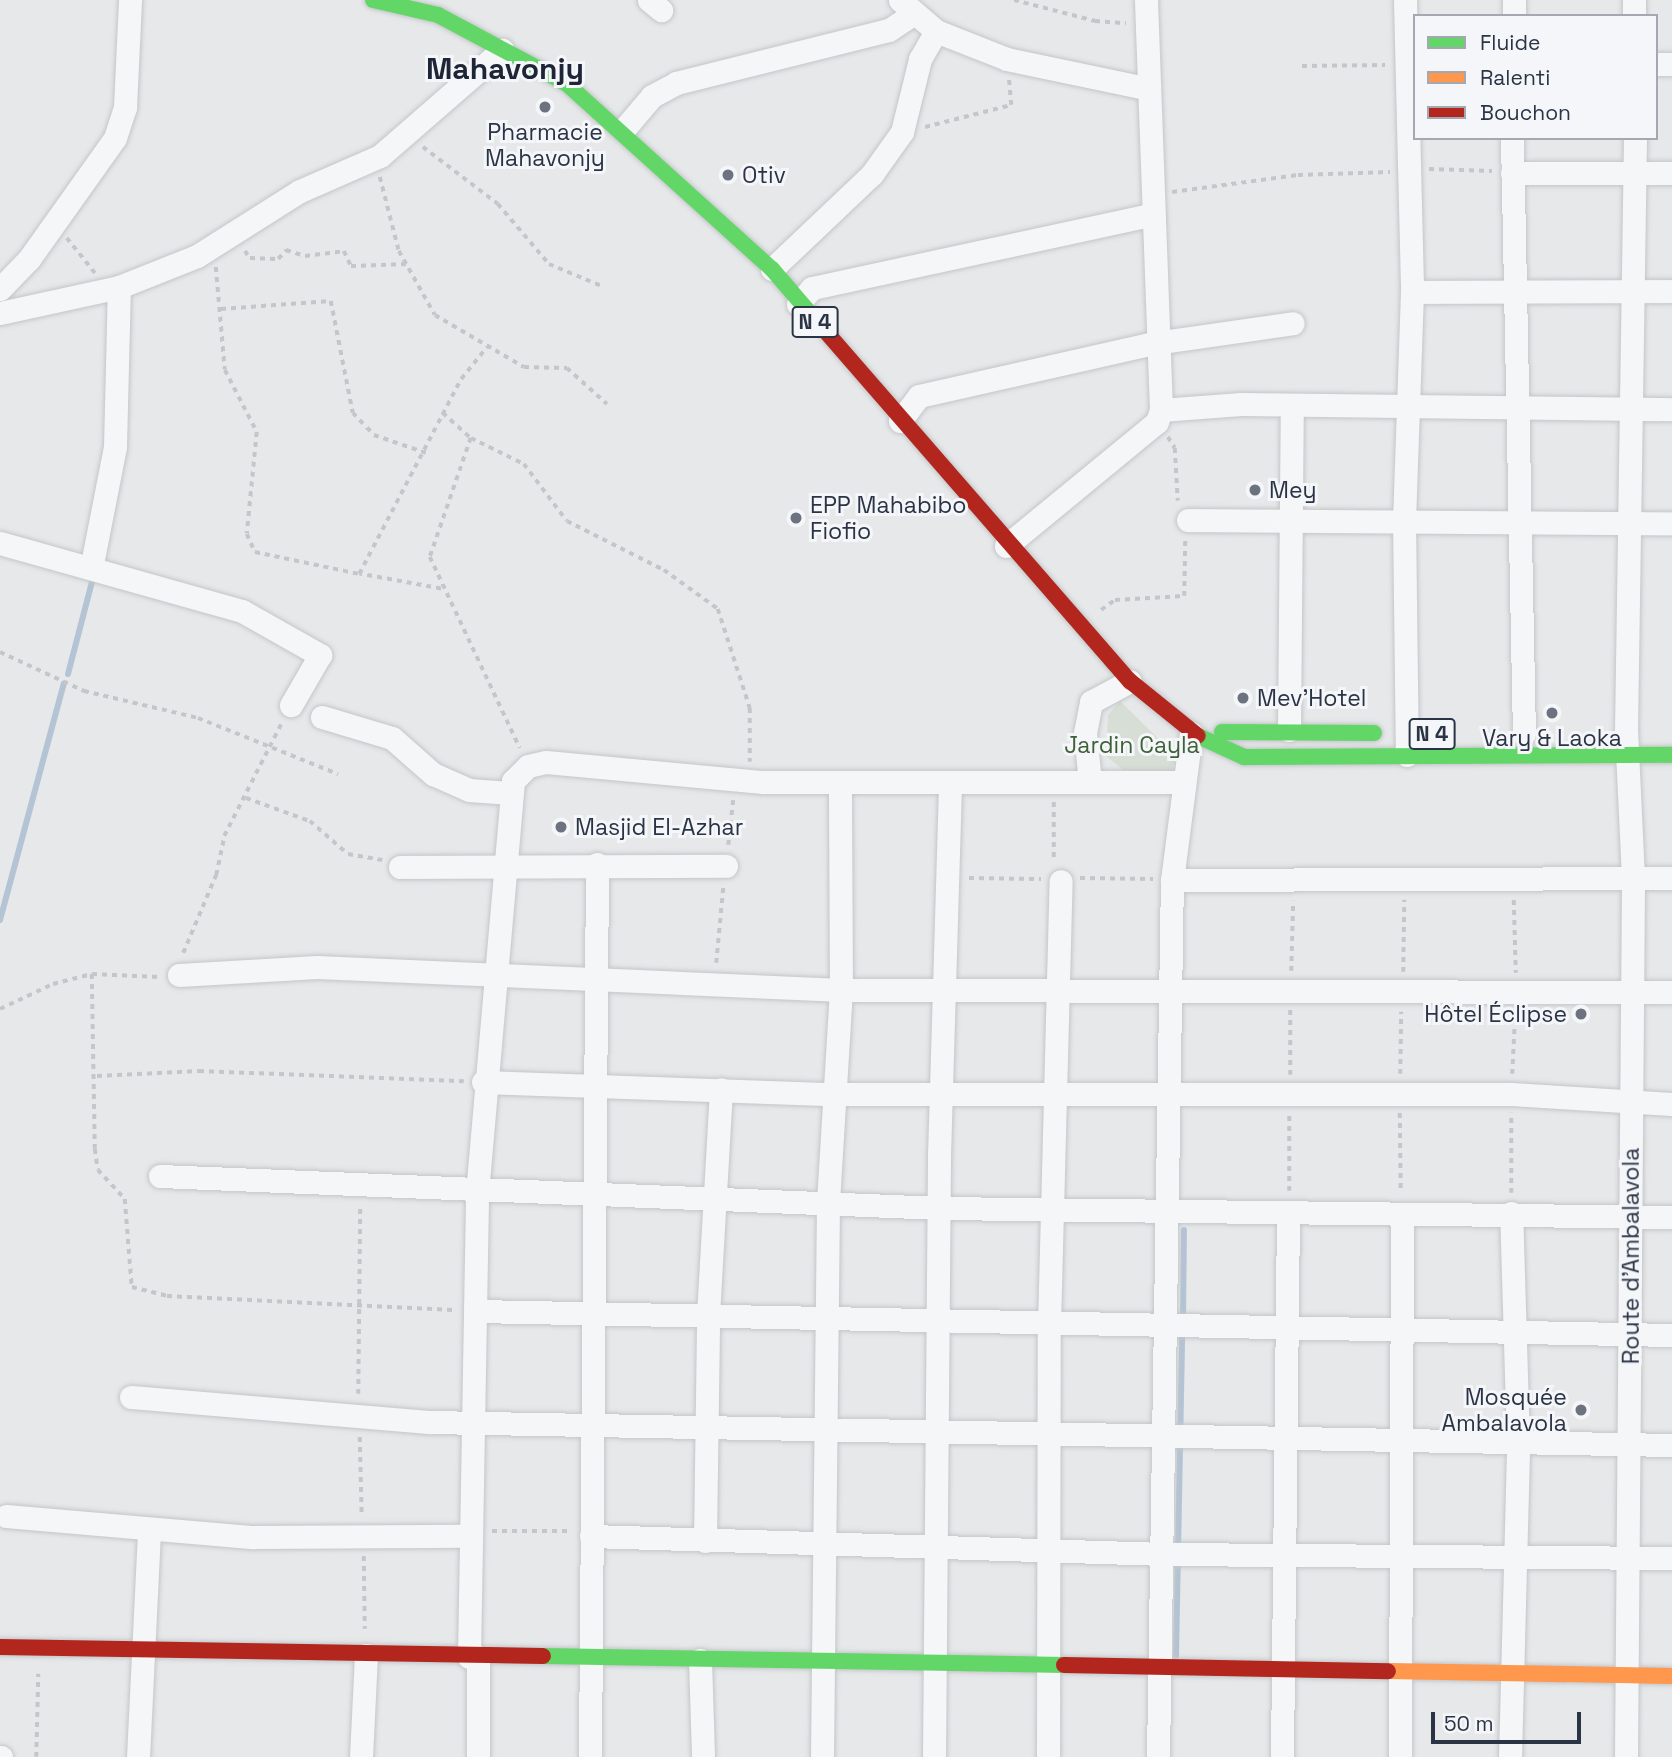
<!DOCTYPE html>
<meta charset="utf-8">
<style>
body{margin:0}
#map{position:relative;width:1672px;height:1757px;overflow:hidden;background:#e6e8ea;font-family:"Space Grotesk",sans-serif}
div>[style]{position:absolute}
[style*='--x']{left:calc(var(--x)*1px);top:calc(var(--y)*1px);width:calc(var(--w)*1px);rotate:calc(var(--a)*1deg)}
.green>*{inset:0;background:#d6ded6}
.stream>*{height:6px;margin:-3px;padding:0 3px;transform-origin:3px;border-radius:3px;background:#b4c4d5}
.path>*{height:3.5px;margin-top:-1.75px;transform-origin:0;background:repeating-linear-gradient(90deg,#c5c6ca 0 5px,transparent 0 10px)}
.roads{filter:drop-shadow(0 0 2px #c4c6c8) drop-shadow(0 0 2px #c4c6c8)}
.street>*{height:23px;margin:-11.5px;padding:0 11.5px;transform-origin:11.5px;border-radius:11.5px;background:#f5f6f7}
.fast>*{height:16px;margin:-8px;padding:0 8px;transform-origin:8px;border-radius:8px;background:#63d668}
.slow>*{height:16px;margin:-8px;padding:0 8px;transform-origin:8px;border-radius:8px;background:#ff974d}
.jam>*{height:16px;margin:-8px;padding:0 8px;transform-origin:8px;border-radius:8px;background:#b3261e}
.dots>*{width:19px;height:19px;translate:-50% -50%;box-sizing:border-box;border:4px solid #f4f6f9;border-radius:50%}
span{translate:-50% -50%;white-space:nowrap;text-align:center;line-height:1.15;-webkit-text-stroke:6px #f4f6f9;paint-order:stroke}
.shield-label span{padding:2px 5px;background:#f4f6f9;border:2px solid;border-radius:5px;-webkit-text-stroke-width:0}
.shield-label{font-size:21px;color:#2b3445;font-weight:700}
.poi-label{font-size:23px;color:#2b3445}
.left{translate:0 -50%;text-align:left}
.right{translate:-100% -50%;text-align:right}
.park-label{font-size:23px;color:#3f6138}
.street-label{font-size:23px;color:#2b3445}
.district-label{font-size:30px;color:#1d2536;font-weight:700}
.legend{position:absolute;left:1413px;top:14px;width:245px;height:126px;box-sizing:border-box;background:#f4f6f9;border:2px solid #a4a8b1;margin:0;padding:9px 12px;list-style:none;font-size:21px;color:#2b3445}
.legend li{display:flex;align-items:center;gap:14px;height:35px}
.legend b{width:35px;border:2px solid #a4a8b1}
.scale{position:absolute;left:1431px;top:1712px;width:150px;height:32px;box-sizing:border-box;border:4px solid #2b3445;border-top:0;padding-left:9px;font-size:21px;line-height:24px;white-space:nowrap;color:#2b3445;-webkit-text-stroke:5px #f4f6f9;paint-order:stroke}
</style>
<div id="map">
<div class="green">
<i style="clip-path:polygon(1120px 701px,1176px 756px,1171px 771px,1128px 774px,1106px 756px,1108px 715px)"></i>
</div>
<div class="stream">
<i style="--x:68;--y:674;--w:103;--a:-75.4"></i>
<i style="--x:0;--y:920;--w:245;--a:-74.9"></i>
<i style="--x:1183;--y:1320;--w:90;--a:-89.4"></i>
<i style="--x:1176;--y:1656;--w:326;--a:-88.9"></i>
</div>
<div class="path">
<i style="--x:1014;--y:0;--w:84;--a:14.5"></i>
<i style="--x:1095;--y:21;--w:31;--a:4"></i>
<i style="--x:1302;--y:66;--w:83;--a:-0.7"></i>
<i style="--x:925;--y:127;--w:89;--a:-14.3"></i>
<i style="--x:1011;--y:105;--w:25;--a:-95"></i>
<i style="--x:423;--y:147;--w:94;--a:37.2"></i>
<i style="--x:498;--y:204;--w:79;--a:49.6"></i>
<i style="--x:549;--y:264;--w:60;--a:22.7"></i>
<i style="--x:1429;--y:169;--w:63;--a:1.8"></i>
<i style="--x:380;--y:177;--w:76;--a:75.6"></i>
<i style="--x:399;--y:251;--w:73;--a:60.6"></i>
<i style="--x:435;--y:315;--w:103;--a:30.3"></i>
<i style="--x:524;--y:367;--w:43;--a:1.3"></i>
<i style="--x:567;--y:368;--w:54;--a:42"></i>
<i style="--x:1172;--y:192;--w:127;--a:-7.7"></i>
<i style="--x:1298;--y:175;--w:92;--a:-1.9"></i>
<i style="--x:67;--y:238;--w:45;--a:51.3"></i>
<i style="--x:245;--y:251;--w:9;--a:54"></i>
<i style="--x:250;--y:258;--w:28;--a:2"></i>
<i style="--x:278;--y:259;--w:12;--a:-48"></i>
<i style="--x:286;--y:250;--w:20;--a:18"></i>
<i style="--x:305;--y:256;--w:39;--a:-7"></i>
<i style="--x:344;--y:251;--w:17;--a:65"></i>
<i style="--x:351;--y:266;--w:57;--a:-2"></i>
<i style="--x:216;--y:267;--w:103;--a:85"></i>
<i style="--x:225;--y:370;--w:70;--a:62.7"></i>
<i style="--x:257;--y:432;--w:102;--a:95.6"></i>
<i style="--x:247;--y:534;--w:20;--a:66"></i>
<i style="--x:255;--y:552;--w:106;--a:11.9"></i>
<i style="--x:221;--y:309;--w:110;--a:-4.2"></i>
<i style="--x:331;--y:301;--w:114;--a:78.9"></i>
<i style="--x:353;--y:413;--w:30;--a:46"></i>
<i style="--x:374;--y:435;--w:55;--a:19.1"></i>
<i style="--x:443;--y:413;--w:38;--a:42"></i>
<i style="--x:471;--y:438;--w:59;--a:26.1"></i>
<i style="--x:524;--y:464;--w:71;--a:53"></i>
<i style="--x:567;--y:521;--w:109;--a:26.8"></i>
<i style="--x:664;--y:570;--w:67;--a:35.8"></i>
<i style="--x:718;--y:609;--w:104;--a:72.1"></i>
<i style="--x:750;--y:708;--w:54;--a:90"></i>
<i style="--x:1168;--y:437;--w:13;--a:58"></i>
<i style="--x:1175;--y:448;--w:53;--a:86.8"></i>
<i style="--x:471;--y:438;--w:126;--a:109"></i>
<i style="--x:430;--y:557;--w:211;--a:64.8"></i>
<i style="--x:441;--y:589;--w:83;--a:-169.6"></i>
<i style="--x:359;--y:574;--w:220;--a:-62.4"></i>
<i style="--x:461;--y:379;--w:41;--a:-50.9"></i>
<i style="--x:1101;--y:610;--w:17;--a:-36"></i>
<i style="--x:1115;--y:600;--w:69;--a:-3.3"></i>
<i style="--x:1184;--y:596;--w:57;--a:-89"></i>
<i style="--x:0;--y:652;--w:93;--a:24.9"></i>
<i style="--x:84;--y:691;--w:117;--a:13.3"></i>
<i style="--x:198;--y:718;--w:151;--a:21.8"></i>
<i style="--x:246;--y:798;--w:68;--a:19.8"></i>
<i style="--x:310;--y:821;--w:50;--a:41"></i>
<i style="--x:348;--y:854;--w:35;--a:10"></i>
<i style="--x:1054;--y:802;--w:58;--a:90"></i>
<i style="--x:728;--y:845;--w:45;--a:-83.7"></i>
<i style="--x:969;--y:878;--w:72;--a:0.8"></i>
<i style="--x:1080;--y:878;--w:73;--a:0.8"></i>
<i style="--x:1514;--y:900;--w:73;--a:88.4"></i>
<i style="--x:183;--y:953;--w:85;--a:-67.1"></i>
<i style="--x:216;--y:875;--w:40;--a:-78"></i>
<i style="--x:224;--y:836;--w:126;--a:-63"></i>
<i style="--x:716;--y:963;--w:76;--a:-84.7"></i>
<i style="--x:1291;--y:971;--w:70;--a:-88.4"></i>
<i style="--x:1403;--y:972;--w:72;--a:-89.2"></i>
<i style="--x:92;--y:974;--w:175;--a:89"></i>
<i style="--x:95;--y:1149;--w:21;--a:82"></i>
<i style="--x:98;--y:1170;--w:40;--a:47"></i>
<i style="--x:125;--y:1199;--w:88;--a:85.5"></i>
<i style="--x:132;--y:1287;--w:36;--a:14"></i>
<i style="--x:167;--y:1296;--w:286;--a:2.8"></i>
<i style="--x:0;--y:1009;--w:59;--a:-25.3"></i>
<i style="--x:53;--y:984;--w:40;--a:-14.4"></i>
<i style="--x:92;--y:974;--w:67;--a:2.6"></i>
<i style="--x:1400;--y:1074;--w:62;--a:-89.1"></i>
<i style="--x:1512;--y:1074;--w:62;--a:-87.2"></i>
<i style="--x:1290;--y:1075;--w:65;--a:-90"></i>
<i style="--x:97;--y:1076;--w:102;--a:-2.8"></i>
<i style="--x:199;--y:1071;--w:265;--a:2.2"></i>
<i style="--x:1400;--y:1113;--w:80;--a:89.3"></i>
<i style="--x:1289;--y:1191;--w:76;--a:-90"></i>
<i style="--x:1511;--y:1193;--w:80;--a:-90"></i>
<i style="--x:358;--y:1394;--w:188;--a:-89.4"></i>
<i style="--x:360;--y:1437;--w:80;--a:88.6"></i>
<i style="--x:492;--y:1531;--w:79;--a:0"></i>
<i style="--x:364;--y:1556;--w:73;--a:89.2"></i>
<i style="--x:36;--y:1757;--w:83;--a:-88.6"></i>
</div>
<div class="roads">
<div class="street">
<i style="--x:649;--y:0;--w:16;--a:40"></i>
<i style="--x:900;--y:0;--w:48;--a:40.7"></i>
<i style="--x:936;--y:31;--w:76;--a:21.5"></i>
<i style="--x:1007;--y:59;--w:142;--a:11.8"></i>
<i style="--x:1405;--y:0;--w:292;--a:88.6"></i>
<i style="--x:1412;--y:292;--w:226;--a:92"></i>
<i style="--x:1404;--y:518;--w:237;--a:89.3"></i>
<i style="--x:1634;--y:0;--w:16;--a:90"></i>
<i style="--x:1514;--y:16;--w:16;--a:-90"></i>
<i style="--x:1656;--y:64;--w:16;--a:0"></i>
<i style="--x:624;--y:129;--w:43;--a:-49.7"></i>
<i style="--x:652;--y:96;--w:27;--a:-28"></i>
<i style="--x:676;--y:83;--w:219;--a:-14"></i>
<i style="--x:889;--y:30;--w:30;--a:-34"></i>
<i style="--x:1512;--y:138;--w:596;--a:88.85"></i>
<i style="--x:1512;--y:173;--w:160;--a:0"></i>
<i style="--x:772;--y:269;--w:138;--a:-43.5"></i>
<i style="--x:872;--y:174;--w:52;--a:-54.5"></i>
<i style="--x:902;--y:132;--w:75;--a:-76.1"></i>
<i style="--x:920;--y:59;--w:32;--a:-60"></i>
<i style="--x:0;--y:289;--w:42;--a:-46"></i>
<i style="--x:29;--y:259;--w:148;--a:-54.6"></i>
<i style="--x:115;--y:138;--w:33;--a:-72"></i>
<i style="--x:125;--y:107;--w:107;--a:-87.3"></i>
<i style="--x:1412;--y:292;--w:260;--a:-0.2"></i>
<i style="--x:798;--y:304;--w:21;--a:-49"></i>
<i style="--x:812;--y:288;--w:346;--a:-12.2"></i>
<i style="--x:0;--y:313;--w:122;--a:-12.3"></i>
<i style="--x:119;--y:287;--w:84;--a:-21.7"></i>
<i style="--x:197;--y:256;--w:122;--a:-32.3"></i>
<i style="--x:300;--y:191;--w:87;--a:-23.6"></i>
<i style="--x:380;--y:156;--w:162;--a:-41"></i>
<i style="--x:1161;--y:410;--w:80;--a:-4.3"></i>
<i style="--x:1241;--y:404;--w:431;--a:0.7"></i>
<i style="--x:900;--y:421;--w:31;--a:-53"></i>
<i style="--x:919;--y:396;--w:242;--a:-12.7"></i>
<i style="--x:1155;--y:343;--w:139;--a:-8.2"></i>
<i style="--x:1188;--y:520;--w:484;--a:0.4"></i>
<i style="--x:0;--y:543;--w:251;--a:15.7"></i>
<i style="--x:242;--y:611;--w:90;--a:29.4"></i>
<i style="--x:320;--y:655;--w:58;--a:120.1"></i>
<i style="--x:1006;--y:546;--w:195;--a:-39.4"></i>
<i style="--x:1157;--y:422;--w:13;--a:-72"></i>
<i style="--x:1161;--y:410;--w:410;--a:-92.1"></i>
<i style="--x:92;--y:564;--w:119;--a:-78.9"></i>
<i style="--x:115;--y:447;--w:160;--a:-88.6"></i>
<i style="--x:322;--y:717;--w:73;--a:16.7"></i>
<i style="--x:392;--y:738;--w:55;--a:41.3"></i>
<i style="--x:433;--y:774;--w:39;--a:24"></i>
<i style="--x:469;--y:790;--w:41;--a:4.2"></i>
<i style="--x:1289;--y:730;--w:324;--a:-89.5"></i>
<i style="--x:1090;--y:782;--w:49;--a:-95.8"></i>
<i style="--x:1085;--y:733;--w:32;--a:-79"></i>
<i style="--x:1091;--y:702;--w:44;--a:-28.3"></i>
<i style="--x:400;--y:867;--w:326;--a:-0.2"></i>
<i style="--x:1172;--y:880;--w:500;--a:-0.23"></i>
<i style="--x:179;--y:975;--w:138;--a:-3.3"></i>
<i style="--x:317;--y:967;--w:525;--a:2.51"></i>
<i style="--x:841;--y:990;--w:831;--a:0.14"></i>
<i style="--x:483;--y:1082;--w:349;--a:2"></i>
<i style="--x:832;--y:1094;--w:679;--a:0"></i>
<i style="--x:1511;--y:1094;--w:161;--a:3.6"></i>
<i style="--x:160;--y:1176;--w:780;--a:2.35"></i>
<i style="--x:939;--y:1208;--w:733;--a:0.7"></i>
<i style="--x:476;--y:1311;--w:1196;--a:1.15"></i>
<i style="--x:131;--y:1397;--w:299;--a:4.8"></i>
<i style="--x:429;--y:1422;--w:1243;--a:1.06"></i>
<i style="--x:6;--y:1516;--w:248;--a:4.9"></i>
<i style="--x:253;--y:1537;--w:217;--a:-0.3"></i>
<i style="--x:591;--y:1536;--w:573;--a:1.8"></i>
<i style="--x:1164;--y:1554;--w:508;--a:0.45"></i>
<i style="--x:705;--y:1541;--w:226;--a:-89.2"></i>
<i style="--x:708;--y:1315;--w:226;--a:-86.7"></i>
<i style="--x:469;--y:1657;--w:464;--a:-89"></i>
<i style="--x:477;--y:1193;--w:414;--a:-85"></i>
<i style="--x:513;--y:781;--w:21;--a:-45"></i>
<i style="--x:528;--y:766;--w:18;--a:-13"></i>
<i style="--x:546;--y:762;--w:218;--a:5.3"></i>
<i style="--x:763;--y:782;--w:419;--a:0"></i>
<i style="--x:700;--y:1660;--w:97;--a:88.2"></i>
<i style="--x:0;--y:1757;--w:1;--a:0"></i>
<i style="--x:138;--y:1757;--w:226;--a:-87.2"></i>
<i style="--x:361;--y:1757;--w:102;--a:-87.2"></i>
<i style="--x:478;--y:1757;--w:100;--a:-90"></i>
<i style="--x:590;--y:1757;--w:893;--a:-89.55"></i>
<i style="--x:822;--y:1757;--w:555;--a:-89.38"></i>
<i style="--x:828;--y:1202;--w:212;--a:-86.5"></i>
<i style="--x:841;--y:990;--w:207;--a:-90.3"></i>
<i style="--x:934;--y:1757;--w:601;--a:-89.52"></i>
<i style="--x:939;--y:1156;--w:372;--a:-88.3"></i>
<i style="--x:1048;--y:1757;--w:432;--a:-89.9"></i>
<i style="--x:1049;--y:1325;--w:444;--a:-88.5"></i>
<i style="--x:1158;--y:1757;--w:877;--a:-89.09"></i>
<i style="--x:1172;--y:880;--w:148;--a:-82.6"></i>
<i style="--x:1282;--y:1757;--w:542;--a:-89.37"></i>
<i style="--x:1400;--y:1757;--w:542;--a:-89.79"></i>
<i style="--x:1510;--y:1757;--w:314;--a:-88.5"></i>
<i style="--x:1518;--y:1443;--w:230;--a:-91.7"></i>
<i style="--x:1626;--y:1757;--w:879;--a:-89.54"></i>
<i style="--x:1633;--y:878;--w:147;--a:-92.7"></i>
<i style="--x:1626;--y:731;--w:593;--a:-89.13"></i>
</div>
<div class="fast">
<i style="--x:373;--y:0;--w:67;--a:13"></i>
<i style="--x:438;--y:15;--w:146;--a:28.1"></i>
<i style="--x:567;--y:84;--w:276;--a:42.1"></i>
<i style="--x:772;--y:269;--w:75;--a:49.3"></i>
<i style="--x:1222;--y:732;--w:152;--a:0.4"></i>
<i style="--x:1198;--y:736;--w:51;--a:24.5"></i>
<i style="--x:1244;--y:757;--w:428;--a:-0.3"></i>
<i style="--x:543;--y:1656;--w:521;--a:0.99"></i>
</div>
<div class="slow">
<i style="--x:1388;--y:1671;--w:284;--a:1"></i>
</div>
<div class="jam">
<i style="--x:821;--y:326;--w:471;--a:49"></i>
<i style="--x:1130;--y:681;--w:87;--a:39"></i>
<i style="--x:0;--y:1647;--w:543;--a:0.95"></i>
<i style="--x:1064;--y:1665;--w:324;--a:1.1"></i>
</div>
</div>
<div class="dots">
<i style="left:545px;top:107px;background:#6c737f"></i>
<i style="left:728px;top:175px;background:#6c737f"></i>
<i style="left:1255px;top:490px;background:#6c737f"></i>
<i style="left:796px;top:518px;background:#6c737f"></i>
<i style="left:1243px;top:698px;background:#6c737f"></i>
<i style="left:1552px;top:713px;background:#6c737f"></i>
<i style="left:561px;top:827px;background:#6c737f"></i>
<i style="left:1581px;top:1014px;background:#6c737f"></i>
<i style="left:1581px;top:1410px;background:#6c737f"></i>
</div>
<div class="shield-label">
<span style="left:815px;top:322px">N 4</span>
<span style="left:1432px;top:734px">N 4</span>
</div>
<div class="poi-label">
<span style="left:545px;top:145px">Pharmacie<br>Mahavonjy</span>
<span class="left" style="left:742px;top:175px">Otiv</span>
<span class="left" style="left:1269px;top:490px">Mey</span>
<span class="left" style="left:810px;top:518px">EPP Mahabibo<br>Fiofio</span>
<span class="left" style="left:1257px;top:698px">Mev'Hotel</span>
<span style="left:1552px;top:738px">Vary &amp; Laoka</span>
<span class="left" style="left:575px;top:827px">Masjid El-Azhar</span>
<span class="right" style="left:1567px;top:1014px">Hôtel Éclipse</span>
<span class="right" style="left:1567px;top:1410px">Mosquée<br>Ambalavola</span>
</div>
<div class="park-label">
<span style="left:1132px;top:745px">Jardin Cayla</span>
</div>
<div class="street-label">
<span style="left:1631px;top:1256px;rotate:-90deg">Route d'Ambalavola</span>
</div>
<div class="district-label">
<span style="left:505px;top:69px">Mahavonjy</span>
</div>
<ul class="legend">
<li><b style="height:9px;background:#63d668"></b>Fluide</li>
<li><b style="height:9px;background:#ff974d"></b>Ralenti</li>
<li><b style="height:9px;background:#b3261e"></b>Bouchon</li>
</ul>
<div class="scale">50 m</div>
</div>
